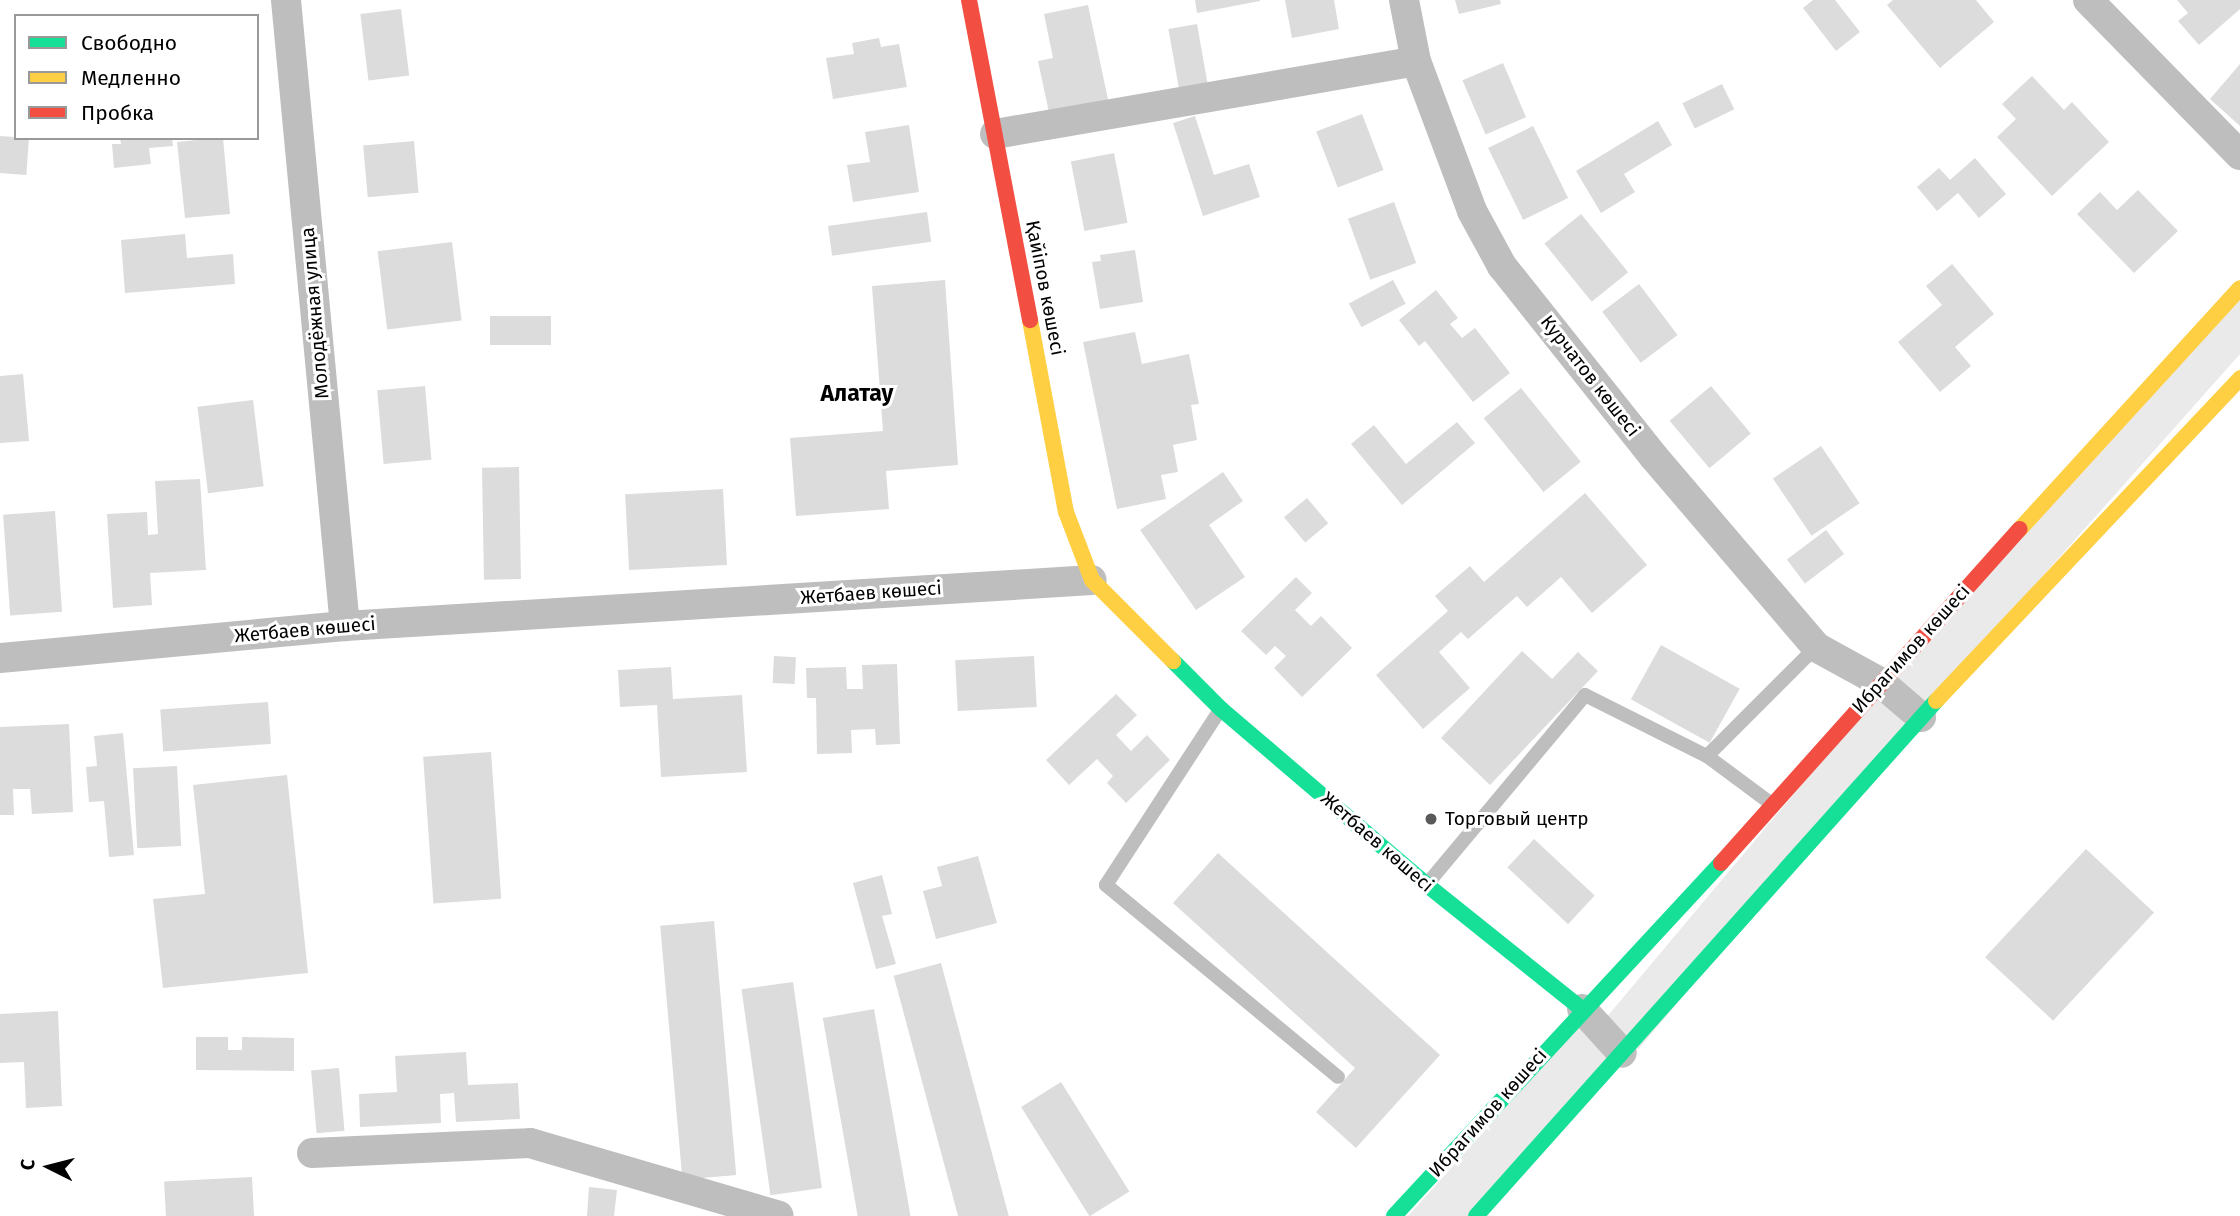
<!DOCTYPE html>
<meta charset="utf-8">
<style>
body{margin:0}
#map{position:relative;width:2240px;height:1216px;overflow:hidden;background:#fff;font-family:"Fira Sans",sans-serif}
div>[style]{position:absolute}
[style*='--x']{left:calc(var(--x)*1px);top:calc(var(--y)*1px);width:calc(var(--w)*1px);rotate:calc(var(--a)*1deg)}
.green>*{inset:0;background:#eaeaea;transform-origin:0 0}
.building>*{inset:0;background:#dcdcdc;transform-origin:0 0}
.lane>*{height:14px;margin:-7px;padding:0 7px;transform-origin:7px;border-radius:7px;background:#bebebe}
.street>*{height:30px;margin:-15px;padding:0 15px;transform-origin:15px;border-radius:15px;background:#bebebe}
.fast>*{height:16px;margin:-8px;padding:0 8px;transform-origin:8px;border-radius:8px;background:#16e098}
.slow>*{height:16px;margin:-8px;padding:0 8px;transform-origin:8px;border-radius:8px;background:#ffcf43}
.jam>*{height:16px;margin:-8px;padding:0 8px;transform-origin:8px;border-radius:8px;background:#f24e42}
.dots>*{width:19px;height:19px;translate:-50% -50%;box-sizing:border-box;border:4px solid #fff;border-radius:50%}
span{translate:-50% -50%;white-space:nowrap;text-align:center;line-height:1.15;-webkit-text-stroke:6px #fff;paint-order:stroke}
.street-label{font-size:19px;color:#000}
.poi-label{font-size:19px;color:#000}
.left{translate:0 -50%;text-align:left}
.quarter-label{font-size:23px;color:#000;font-weight:700}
.legend{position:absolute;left:14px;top:14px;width:245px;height:126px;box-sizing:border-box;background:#fff;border:2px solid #999;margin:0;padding:9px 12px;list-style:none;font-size:21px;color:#000}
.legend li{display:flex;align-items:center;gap:14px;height:35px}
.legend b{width:35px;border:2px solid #999}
.north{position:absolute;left:14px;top:1132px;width:70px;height:70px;-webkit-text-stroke:5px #fff;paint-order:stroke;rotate:276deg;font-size:19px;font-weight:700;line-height:28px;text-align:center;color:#000}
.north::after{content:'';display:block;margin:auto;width:24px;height:32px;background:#000;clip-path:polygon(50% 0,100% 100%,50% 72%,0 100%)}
</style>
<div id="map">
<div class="green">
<i style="clip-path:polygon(2240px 293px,2240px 354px,1921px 713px,1886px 684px)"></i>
<i style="left:1882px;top:689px;width:45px;height:433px;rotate:40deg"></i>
<i style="clip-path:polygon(1585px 1019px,1616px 1054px,1468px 1216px,1408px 1216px)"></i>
</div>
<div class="building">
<i style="clip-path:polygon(1195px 0,1260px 0,1260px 1px,1197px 13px)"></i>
<i style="clip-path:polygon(1285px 0,1334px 0,1339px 29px,1292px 38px)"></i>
<i style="clip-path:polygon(1455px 0,1500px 0,1501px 4px,1459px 14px)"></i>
<i style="clip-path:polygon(1813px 0,1835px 0,1860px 32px,1836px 51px,1803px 8px)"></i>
<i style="clip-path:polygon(1893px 0,1976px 0,1994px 22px,1940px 68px,1887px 5px)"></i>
<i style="clip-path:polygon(2177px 0,2240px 0,2240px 9px,2199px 45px,2178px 21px,2188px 13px)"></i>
<i style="clip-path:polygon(1088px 5px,1109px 104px,1050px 117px,1038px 61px,1053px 58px,1044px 14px)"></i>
<i style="left:401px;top:9px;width:67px;height:41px;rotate:83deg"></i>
<i style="left:1197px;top:24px;width:61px;height:29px;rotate:80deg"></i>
<i style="clip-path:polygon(879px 38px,881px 47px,899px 44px,907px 87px,833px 99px,826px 58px,854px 54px,852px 43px)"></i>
<i style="left:1503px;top:63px;width:59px;height:44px;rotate:67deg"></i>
<i style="clip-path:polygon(2240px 64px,2240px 126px,2210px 99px)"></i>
<i style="clip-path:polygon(2032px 76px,2064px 110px,2072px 102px,2109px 142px,2052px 196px,1997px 137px,2016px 119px,2002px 104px)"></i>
<i style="left:1722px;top:84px;width:28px;height:44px;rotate:64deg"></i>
<i style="left:1362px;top:114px;width:60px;height:49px;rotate:69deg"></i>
<i style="clip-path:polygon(1195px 116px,1214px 175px,1249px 164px,1260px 197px,1203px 216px,1173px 123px)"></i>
<i style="clip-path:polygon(1658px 121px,1672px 145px,1624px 174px,1635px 192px,1601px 213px,1576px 171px)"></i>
<i style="clip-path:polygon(909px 125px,919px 192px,853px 202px,847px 165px,870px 162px,865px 132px)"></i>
<i style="left:1533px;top:126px;width:80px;height:50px;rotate:64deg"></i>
<i style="left:0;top:136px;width:29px;height:37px;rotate:4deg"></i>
<i style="clip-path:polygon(120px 138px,172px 138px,173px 146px,149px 148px,151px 164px,114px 168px,112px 144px,121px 144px)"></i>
<i style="clip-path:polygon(216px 138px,223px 138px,230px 214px,185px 218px,177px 142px)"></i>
<i style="left:414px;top:141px;width:52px;height:51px;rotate:85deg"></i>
<i style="left:1114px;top:153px;width:71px;height:44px;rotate:79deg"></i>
<i style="clip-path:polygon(1975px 158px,2006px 194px,1979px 218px,1958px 193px,1937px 211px,1917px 187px,1939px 168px,1950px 180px)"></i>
<i style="clip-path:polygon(2138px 190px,2178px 231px,2134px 273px,2077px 214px,2100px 192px,2117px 210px)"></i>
<i style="left:1394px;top:202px;width:65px;height:49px;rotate:70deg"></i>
<i style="left:927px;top:212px;width:30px;height:100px;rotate:82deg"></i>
<i style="left:1581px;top:214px;width:75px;height:47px;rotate:51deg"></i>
<i style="clip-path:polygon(185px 234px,187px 258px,233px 254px,235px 284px,125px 293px,121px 240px)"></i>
<i style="left:452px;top:242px;width:79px;height:75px;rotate:83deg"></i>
<i style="clip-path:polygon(1135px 250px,1143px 302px,1100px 309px,1092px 262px,1101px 261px,1100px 255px)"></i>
<i style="clip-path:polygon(1952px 264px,1994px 314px,1955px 347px,1971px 366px,1940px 392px,1898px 342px,1942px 305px,1926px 286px)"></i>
<i style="clip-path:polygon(945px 280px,958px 465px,886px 471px,889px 509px,796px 516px,790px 438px,883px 431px,872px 286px)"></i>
<i style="left:1393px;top:280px;width:27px;height:50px;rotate:62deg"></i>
<i style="left:1639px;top:284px;width:64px;height:46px;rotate:53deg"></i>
<i style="clip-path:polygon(1436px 290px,1458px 318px,1450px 324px,1462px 338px,1475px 328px,1510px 373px,1473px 402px,1425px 341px,1419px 346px,1399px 320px)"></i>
<i style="left:551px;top:316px;width:29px;height:61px;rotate:90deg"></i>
<i style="clip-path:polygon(1135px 332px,1142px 364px,1189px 354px,1199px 404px,1191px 405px,1197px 440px,1173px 445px,1178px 472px,1161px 475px,1166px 499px,1117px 509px,1083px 342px)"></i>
<i style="clip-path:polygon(23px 374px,29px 441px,0 443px,0 376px)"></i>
<i style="left:425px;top:386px;width:74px;height:48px;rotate:85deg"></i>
<i style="left:1711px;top:386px;width:62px;height:54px;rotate:50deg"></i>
<i style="left:1521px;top:388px;width:95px;height:48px;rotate:51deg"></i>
<i style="left:253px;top:400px;width:87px;height:56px;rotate:83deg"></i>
<i style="clip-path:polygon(1457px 422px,1475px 443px,1402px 505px,1351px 444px,1374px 425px,1406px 464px)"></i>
<i style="left:1821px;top:446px;width:69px;height:58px;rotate:56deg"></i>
<i style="left:519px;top:467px;width:112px;height:37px;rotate:89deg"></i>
<i style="clip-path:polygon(1223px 472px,1243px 501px,1209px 525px,1245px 577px,1196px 610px,1140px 530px)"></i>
<i style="clip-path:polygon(200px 479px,206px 570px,150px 573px,152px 605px,113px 608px,107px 514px,147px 512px,148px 535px,158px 534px,155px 481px)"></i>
<i style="left:723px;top:489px;width:76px;height:98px;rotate:87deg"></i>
<i style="clip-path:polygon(1585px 493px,1647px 565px,1592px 613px,1561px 577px,1527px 607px,1517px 596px,1468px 639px,1461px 632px,1439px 652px,1470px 688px,1423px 729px,1376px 675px,1448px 611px,1435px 596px,1470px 566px,1484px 582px)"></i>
<i style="left:1307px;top:498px;width:33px;height:30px;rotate:50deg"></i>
<i style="left:55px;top:511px;width:101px;height:52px;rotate:86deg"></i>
<i style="left:1826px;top:530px;width:30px;height:49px;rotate:53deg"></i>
<i style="clip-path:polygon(1296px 577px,1312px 593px,1295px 610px,1311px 626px,1321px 616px,1352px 648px,1302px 697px,1274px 668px,1286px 656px,1275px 646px,1266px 655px,1241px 631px)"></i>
<i style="left:1661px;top:645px;width:90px;height:62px;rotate:29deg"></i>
<i style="clip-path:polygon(1522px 651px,1552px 679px,1578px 652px,1598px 671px,1490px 785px,1441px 738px)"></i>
<i style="left:774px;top:656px;width:22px;height:27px;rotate:3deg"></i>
<i style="left:1034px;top:656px;width:51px;height:79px;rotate:87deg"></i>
<i style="clip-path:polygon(897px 664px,900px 744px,876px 745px,875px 729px,851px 730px,852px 753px,817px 754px,816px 698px,807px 698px,806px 668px,846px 667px,847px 689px,863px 689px,862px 665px)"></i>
<i style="clip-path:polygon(671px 667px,673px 699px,742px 695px,747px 772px,661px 777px,657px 705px,620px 707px,618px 670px)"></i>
<i style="clip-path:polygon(1116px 694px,1137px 715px,1116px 735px,1131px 751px,1147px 735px,1170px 760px,1126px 803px,1107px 783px,1113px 776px,1097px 759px,1069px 785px,1046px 760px)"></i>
<i style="left:268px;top:702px;width:42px;height:108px;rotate:86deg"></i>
<i style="clip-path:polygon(69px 724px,73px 812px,32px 814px,30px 789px,13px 789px,14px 815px,0 815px,0 727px)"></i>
<i style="clip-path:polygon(123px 733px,134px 855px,109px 857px,104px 801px,89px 802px,86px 767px,97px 766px,94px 736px)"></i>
<i style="left:491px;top:752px;width:147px;height:68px;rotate:86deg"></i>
<i style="left:177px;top:766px;width:80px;height:44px;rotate:87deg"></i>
<i style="clip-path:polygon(287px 775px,308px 973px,163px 988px,153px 899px,205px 894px,193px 785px)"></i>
<i style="left:1534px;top:839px;width:83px;height:39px;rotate:43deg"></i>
<i style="left:2086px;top:849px;width:93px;height:148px;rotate:43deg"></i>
<i style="clip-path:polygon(1218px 853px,1440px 1055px,1356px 1148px,1316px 1112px,1355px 1068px,1173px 903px)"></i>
<i style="clip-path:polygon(978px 856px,997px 923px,936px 939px,923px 891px,942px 886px,937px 867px)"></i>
<i style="clip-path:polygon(882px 875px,892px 914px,882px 916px,896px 964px,876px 969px,853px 883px)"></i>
<i style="left:714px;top:921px;width:255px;height:54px;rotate:85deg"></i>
<i style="left:941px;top:963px;width:262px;height:49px;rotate:75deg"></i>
<i style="left:793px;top:982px;width:208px;height:52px;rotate:82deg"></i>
<i style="left:874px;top:1009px;width:210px;height:52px;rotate:80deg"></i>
<i style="clip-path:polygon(58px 1011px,62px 1106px,26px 1108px,24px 1062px,0 1063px,0 1014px)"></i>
<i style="clip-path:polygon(196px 1037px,228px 1037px,228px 1050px,242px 1050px,242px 1037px,294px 1038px,294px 1071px,196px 1070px)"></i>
<i style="clip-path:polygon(466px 1052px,468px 1085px,518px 1083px,520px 1119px,456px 1122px,454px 1093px,440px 1094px,441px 1123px,360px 1127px,359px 1094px,397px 1092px,395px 1056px)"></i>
<i style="left:339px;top:1068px;width:63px;height:28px;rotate:85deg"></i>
<i style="left:1061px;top:1082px;width:129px;height:47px;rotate:58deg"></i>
<i style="left:252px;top:1177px;width:39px;height:88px;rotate:87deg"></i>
<i style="clip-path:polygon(589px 1187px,617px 1190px,614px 1216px,587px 1216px)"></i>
</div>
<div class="lane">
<i style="--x:1220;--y:710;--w:209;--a:123.1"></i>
<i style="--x:1106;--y:885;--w:301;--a:39.6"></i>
<i style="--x:1707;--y:756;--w:154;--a:-45"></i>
<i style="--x:1428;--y:883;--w:245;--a:-50.1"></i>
<i style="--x:1585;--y:695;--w:136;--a:26.6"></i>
<i style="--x:1707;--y:756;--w:82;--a:36.6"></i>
</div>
<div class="street">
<i style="--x:286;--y:0;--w:629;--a:84.62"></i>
<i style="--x:1404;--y:0;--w:62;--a:78.9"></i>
<i style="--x:1416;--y:61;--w:160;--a:69.5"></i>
<i style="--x:1472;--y:211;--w:63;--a:61.4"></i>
<i style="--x:1502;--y:266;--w:244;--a:51.5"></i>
<i style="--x:1654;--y:457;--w:250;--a:49.5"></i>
<i style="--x:1816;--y:647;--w:73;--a:28.7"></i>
<i style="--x:1880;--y:682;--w:54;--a:40.5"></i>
<i style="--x:2088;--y:0;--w:217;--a:45.6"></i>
<i style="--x:995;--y:134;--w:427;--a:-9.8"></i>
<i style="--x:0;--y:658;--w:346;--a:-5.3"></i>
<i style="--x:345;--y:626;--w:748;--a:-3.52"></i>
<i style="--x:1582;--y:1009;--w:59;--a:47.7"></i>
<i style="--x:312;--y:1153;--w:218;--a:-2.6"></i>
<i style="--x:530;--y:1143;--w:259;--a:16.3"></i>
</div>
<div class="fast">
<i style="--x:1173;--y:661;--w:68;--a:45"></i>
<i style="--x:1221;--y:709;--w:271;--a:40.5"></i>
<i style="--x:1427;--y:885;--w:198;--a:38.7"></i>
<i style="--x:1394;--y:1216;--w:481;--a:-47.2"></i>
<i style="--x:1476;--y:1216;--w:691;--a:-48.23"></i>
</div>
<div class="slow">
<i style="--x:1030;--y:320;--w:195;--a:79.4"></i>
<i style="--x:1066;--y:512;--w:73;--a:69.1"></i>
<i style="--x:1092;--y:580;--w:115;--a:45"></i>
<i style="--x:2020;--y:529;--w:326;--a:-47.6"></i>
<i style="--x:1936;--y:701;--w:444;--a:-46.7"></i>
</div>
<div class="jam">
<i style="--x:969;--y:0;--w:326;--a:79.2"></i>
<i style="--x:1721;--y:863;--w:448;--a:-48.2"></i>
</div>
<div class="dots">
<i style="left:1431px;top:819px;background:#595959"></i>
</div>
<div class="street-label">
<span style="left:1045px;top:288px;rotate:79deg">Қайіпов көшесі</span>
<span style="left:315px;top:313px;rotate:-95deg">Молодёжная улица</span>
<span style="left:1590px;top:376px;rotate:52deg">Курчатов көшесі</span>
<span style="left:871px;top:593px;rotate:-4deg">Жетбаев көшесі</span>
<span style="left:305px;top:630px;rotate:-5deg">Жетбаев көшесі</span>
<span style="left:1911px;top:649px;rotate:-48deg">Ибрагимов көшесі</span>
<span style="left:1377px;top:842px;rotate:41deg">Жетбаев көшесі</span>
<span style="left:1488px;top:1113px;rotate:-48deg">Ибрагимов көшесі</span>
</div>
<div class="poi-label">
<span class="left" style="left:1445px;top:819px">Торговый центр</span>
</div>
<div class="quarter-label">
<span style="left:857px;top:393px">Алатау</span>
</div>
<ul class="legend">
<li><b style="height:9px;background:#16e098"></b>Свободно</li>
<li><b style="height:9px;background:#ffcf43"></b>Медленно</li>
<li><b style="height:9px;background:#f24e42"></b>Пробка</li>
</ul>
<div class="north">С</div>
</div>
